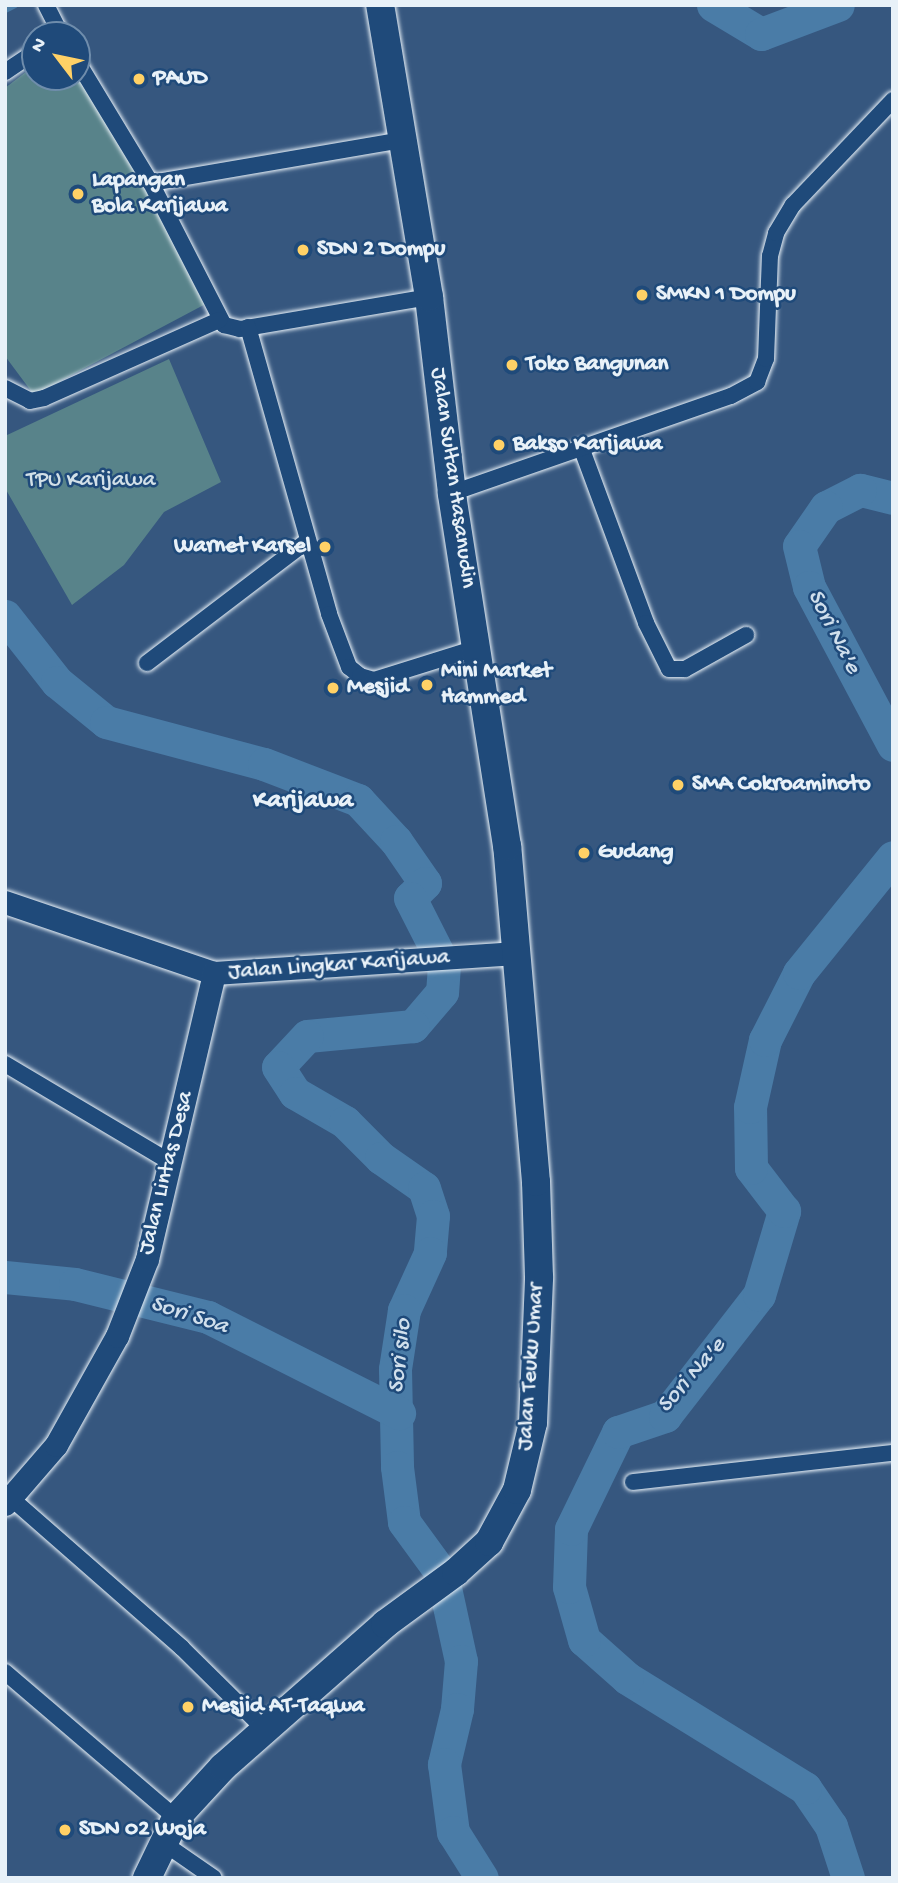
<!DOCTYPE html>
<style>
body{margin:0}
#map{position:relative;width:898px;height:1883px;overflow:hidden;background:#36577f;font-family:"Gochi Hand",sans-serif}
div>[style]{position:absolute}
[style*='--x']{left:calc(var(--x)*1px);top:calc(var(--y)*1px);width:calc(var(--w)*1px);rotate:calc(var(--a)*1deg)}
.green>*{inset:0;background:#58838a}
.stream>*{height:5px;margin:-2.5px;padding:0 2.5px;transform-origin:2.5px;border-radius:2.5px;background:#4a7ca7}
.river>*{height:33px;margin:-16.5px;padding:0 16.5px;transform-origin:16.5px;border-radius:16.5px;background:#4a7ca7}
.roads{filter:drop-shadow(0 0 2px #e8f1f8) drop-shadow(0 0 2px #e8f1f8)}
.minor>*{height:16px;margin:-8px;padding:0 8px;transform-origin:8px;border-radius:8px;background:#1f4a7a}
.secondary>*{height:23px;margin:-11.5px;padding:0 11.5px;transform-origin:11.5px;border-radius:11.5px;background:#1f4a7a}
.trunk>*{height:28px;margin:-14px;padding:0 14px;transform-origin:14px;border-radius:14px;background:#1f4a7a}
.dots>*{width:19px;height:19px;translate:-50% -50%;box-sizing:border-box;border:4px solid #1f4a7a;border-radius:50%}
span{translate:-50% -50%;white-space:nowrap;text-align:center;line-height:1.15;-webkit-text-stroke:5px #1f4a7a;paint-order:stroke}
.poi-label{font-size:23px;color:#e8f1f8;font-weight:700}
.left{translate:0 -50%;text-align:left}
.right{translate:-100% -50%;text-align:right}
.street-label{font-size:23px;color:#e8f1f8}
.park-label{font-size:23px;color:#d2e0e8}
.water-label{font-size:24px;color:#d0dfec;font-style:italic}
.quarter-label{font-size:26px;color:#e8f1f8;font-weight:700}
.frame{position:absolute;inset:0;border:7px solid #e8f1f8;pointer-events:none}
.north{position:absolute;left:21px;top:21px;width:70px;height:70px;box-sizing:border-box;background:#1f4a7a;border:2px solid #6f8dac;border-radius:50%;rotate:302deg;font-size:19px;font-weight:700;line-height:28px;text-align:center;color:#e8f1f8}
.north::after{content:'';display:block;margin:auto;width:24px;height:32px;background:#ffd166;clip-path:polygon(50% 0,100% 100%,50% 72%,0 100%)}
</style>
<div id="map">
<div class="green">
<i style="clip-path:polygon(35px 65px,35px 77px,77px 77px,77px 70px,215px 299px,34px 395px,5px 356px,5px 88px)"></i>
<i style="clip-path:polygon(169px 359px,221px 482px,164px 512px,124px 565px,72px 605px,5px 488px,5px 436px)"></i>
</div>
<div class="stream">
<i style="--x:5;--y:10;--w:11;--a:-27"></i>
</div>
<div class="river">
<i style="--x:713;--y:5;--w:56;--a:31.1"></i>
<i style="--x:761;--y:34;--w:82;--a:-20.6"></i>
<i style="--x:893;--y:498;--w:34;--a:-166"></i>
<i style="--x:860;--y:490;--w:38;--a:153"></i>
<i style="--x:826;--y:507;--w:47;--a:124.7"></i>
<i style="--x:799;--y:546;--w:42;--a:76.3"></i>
<i style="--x:809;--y:587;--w:179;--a:62"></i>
<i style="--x:5;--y:616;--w:84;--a:51.8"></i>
<i style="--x:57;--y:682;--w:63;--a:39.2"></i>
<i style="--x:106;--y:722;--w:163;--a:14.9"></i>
<i style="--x:264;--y:764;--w:101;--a:21"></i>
<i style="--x:358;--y:800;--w:56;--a:47.2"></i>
<i style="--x:396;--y:841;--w:51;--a:55.4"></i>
<i style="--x:425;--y:883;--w:21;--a:135"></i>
<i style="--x:410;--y:898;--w:75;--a:63.1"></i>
<i style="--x:444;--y:965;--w:27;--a:94"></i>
<i style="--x:442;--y:992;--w:45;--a:130.5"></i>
<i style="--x:413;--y:1026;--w:106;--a:174.6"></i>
<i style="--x:307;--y:1036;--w:42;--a:133.1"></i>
<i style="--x:278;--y:1067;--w:31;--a:57"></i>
<i style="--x:295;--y:1093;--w:58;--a:30.1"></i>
<i style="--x:345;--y:1122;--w:51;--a:45"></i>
<i style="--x:381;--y:1158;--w:52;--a:34.9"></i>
<i style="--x:424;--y:1188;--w:29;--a:72"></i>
<i style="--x:433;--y:1216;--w:37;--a:95"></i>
<i style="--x:430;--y:1253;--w:63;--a:114.5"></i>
<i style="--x:404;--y:1310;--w:60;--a:98.7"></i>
<i style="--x:395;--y:1369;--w:98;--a:88.8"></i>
<i style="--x:397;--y:1467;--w:55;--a:82.7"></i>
<i style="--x:404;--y:1522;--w:64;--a:53.8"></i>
<i style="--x:442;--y:1574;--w:89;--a:77.7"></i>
<i style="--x:461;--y:1661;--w:48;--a:94.8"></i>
<i style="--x:457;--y:1709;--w:57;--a:103.3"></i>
<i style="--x:444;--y:1764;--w:69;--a:82.5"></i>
<i style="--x:453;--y:1832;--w:54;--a:57.8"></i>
<i style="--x:5;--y:1277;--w:70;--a:5.7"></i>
<i style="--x:75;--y:1284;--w:137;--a:13.9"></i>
<i style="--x:208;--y:1317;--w:214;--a:26.7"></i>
<i style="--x:848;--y:1878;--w:55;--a:-108.1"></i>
<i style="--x:831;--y:1826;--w:46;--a:-124.4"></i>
<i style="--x:805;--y:1788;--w:209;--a:-148.3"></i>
<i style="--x:627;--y:1678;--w:57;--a:-138.5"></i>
<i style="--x:584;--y:1640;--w:55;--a:-105.8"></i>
<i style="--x:569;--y:1587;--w:58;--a:-88"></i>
<i style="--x:571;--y:1529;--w:108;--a:-64.1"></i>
<i style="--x:618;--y:1432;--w:50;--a:-18.8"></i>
<i style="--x:665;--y:1416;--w:153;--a:-52.2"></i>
<i style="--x:759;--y:1295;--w:88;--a:-73.4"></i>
<i style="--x:784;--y:1211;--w:54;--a:-127.5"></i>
<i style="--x:751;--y:1168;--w:61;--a:-90.9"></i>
<i style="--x:750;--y:1107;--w:69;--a:-77.4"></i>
<i style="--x:765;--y:1040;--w:75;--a:-63.1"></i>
<i style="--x:799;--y:973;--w:149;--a:-51"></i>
</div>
<div class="roads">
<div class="minor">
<i style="--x:46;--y:5;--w:34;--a:63"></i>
<i style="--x:77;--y:61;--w:143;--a:58.8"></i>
<i style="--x:151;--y:183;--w:160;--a:62.8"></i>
<i style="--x:224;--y:325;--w:16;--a:14"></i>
<i style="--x:240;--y:329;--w:192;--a:-9.6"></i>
<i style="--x:5;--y:72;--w:36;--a:-34"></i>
<i style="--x:151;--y:183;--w:255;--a:-9.7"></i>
<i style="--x:248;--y:327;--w:298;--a:74.2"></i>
<i style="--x:329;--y:614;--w:57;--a:69.3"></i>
<i style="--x:349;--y:667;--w:14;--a:39"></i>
<i style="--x:360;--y:676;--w:15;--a:16"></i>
<i style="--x:374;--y:680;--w:107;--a:-17.4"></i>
<i style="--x:5;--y:388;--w:28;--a:27"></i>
<i style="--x:30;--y:401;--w:14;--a:-12"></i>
<i style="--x:44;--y:398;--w:192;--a:-24"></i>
<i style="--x:581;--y:447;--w:188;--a:69.7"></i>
<i style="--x:646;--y:623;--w:51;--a:63.4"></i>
<i style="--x:669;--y:669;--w:16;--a:0"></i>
<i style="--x:685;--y:669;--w:70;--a:-29.1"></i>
<i style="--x:452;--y:493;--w:295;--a:-19.2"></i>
<i style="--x:731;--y:396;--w:30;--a:-28"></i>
<i style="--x:757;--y:382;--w:25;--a:-69"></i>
<i style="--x:766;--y:359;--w:103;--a:-87.8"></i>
<i style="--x:770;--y:256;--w:24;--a:-75"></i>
<i style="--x:776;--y:233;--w:33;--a:-59"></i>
<i style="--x:793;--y:205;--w:145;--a:-46.4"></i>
<i style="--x:147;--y:663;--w:201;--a:-37.3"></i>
<i style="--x:5;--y:1064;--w:194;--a:30.7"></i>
<i style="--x:633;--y:1482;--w:262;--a:-6.4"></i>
<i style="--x:12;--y:1499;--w:226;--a:41.2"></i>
<i style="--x:182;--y:1648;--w:115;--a:44.6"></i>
<i style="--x:5;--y:1672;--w:225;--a:40.5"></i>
<i style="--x:162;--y:1842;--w:63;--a:34.7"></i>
</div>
<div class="secondary">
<i style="--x:5;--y:902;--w:221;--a:18.8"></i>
<i style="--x:214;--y:973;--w:303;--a:-3.8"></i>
<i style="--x:5;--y:1504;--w:78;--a:-49.2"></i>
<i style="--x:56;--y:1445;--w:125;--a:-60.8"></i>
<i style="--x:117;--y:1336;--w:83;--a:-68.7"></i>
<i style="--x:147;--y:1259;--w:294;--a:-76.8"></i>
</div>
<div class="trunk">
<i style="--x:147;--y:1878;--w:67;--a:-64.2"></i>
<i style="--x:176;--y:1818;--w:69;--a:-47.3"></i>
<i style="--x:223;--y:1767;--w:216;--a:-41.4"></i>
<i style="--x:385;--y:1624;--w:88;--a:-36.2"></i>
<i style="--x:456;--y:1572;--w:45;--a:-42.3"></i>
<i style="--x:489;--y:1542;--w:59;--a:-61.7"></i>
<i style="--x:517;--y:1490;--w:69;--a:-76.6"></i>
<i style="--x:533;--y:1423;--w:146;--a:-87.6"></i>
<i style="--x:539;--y:1277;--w:95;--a:-91.8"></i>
<i style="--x:536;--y:1182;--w:337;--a:-94.9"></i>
<i style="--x:507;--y:846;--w:357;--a:-98.9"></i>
<i style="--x:452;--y:493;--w:197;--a:-96.7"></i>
<i style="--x:429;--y:297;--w:296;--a:-99.5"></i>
</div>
</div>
<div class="dots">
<i style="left:139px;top:79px;background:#ffd166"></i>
<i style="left:78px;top:194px;background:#ffd166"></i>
<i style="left:303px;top:250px;background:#ffd166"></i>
<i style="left:642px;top:295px;background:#ffd166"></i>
<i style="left:512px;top:365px;background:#ffd166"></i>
<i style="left:499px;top:445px;background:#ffd166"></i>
<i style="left:325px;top:547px;background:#ffd166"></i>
<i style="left:427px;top:685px;background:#ffd166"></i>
<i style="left:333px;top:688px;background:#ffd166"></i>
<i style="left:678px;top:785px;background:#ffd166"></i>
<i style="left:584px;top:853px;background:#ffd166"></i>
<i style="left:188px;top:1707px;background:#ffd166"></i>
<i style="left:65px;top:1830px;background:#ffd166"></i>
</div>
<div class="poi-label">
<span class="left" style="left:153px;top:79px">PAUD</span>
<span class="left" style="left:92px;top:194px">Lapangan<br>Bola Karijawa</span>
<span class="left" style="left:317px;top:250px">SDN 2 Dompu</span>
<span class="left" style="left:656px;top:295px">SMKN 1 Dompu</span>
<span class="left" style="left:526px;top:365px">Toko Bangunan</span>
<span class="left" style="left:513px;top:445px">Bakso Karijawa</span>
<span class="right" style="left:311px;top:547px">Warnet Karsel</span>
<span class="left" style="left:441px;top:685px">Mini Market<br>Hammed</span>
<span class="left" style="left:347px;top:688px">Mesjid</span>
<span class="left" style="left:692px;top:785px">SMA Cokroaminoto</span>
<span class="left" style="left:598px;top:853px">Gudang</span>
<span class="left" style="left:202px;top:1707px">Mesjid AT-Taqwa</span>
<span class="left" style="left:79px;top:1830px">SDN 02 Woja</span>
</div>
<div class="street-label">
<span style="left:452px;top:478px;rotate:82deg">Jalan Sultan Hasanudin</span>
<span style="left:339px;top:966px;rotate:-4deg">Jalan Lingkar Karijawa</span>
<span style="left:167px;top:1173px;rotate:-76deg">Jalan Lintas Desa</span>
<span style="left:532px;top:1367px;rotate:-86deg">Jalan Teuku Umar</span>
</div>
<div class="park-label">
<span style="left:91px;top:481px">TPU Karijawa</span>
</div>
<div class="water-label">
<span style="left:833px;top:632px;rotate:63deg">Sori Na'e</span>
<span style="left:189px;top:1316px;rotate:18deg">Sori Soa</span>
<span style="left:401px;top:1356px;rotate:-84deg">Sori silo</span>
<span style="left:692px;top:1376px;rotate:-49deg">Sori Na'e</span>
</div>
<div class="quarter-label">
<span style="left:303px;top:802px">Karijawa</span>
</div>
<div class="frame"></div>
<div class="north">N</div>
</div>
